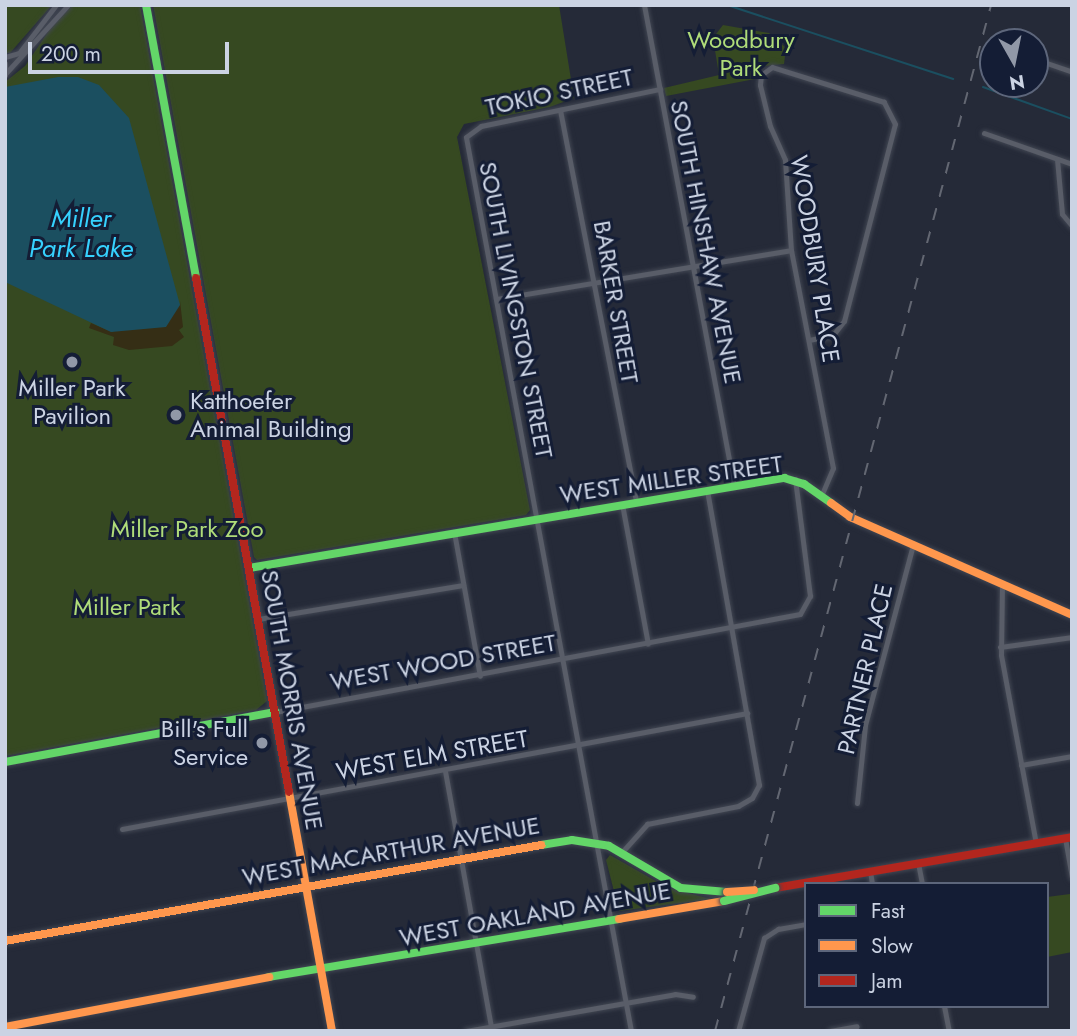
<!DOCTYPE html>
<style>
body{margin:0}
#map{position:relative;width:1077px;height:1036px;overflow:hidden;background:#252a38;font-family:Jost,sans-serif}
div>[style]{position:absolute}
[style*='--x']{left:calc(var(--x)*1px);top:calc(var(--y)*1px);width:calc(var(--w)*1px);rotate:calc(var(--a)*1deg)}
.green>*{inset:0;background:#364921}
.sand>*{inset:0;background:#352e15}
.water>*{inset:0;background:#1b4f60}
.stream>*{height:2px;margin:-1px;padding:0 1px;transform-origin:1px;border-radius:1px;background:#1b4f60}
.roads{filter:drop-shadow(0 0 2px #414652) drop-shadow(0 0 2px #414652)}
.street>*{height:5px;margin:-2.5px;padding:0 2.5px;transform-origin:2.5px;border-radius:2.5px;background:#595d68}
.fast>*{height:8px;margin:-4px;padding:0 4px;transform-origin:4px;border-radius:4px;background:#63d668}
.slow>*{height:8px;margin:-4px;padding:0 4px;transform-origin:4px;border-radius:4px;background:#ff974d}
.jam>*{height:8px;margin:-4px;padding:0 4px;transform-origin:4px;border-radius:4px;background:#b3261e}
.rail>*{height:2px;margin-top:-1px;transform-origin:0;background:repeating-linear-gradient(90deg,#636772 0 12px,transparent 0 24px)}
.bridges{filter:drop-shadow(0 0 2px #414652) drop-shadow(0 0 2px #414652)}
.fast-bridge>*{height:8px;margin:-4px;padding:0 4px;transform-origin:4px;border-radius:4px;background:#63d668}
.slow-bridge>*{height:8px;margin:-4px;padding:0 4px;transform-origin:4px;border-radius:4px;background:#ff974d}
.dots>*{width:19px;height:19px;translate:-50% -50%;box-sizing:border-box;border:4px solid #141d35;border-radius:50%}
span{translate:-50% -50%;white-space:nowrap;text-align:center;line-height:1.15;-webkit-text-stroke:6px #141d35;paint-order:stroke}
.park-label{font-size:24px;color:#afdc79}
.street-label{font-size:24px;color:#cbd3e3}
.poi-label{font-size:24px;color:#cbd3e3}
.left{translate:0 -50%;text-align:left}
.right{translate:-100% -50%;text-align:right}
.water-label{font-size:26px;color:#36d1fe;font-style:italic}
.frame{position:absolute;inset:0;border:7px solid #cbd3e3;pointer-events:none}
.legend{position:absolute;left:804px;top:882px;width:245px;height:126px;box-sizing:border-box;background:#141d35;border:2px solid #5d667b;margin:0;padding:9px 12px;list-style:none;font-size:21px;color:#cbd3e3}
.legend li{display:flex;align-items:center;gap:14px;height:35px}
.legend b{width:35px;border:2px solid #5d667b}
.north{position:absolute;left:979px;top:28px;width:70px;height:70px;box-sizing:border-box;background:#141d35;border:2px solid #5d667b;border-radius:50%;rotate:171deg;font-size:19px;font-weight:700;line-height:28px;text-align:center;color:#cbd3e3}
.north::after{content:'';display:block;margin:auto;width:24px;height:32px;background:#9198a7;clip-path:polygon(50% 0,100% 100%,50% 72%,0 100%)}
.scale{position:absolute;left:28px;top:42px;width:201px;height:32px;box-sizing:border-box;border:4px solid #cbd3e3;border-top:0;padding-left:9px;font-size:21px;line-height:24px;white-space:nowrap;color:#cbd3e3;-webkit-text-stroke:5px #141d35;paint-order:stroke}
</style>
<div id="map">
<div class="green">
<i style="clip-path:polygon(5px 5px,52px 5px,10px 53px,5px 53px)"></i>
<i style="clip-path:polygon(73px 5px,140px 5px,267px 701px,256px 710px,5px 756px,5px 82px,25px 66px,52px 26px)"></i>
<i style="clip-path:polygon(153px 5px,559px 5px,574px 98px,550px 107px,464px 124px,457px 137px,530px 510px,526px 515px,257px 560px,254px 557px)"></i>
<i style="clip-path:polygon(723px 25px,769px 33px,786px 48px,784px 64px,764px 66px,755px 79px,666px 96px,664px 88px,719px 75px,713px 38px)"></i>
<i style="clip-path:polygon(610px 855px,668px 888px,711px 899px,619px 911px,606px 860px)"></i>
<i style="clip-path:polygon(1070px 894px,1072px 952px,1047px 957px,1047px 897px)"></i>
</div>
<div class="sand">
<i style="clip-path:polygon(180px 301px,183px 327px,179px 330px,184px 337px,172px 346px,129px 350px,113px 345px,114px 337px,89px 328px,91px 323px,112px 332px,180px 305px)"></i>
</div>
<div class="water">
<i style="clip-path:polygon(58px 77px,78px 77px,99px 85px,129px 118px,180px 305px,166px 327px,111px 332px,5px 282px,5px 87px)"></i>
</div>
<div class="stream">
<i style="--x:727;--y:5;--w:238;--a:18.1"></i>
<i style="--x:983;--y:87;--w:95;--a:19.8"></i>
</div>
<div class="roads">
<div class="street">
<i style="--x:644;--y:5;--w:488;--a:79.4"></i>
<i style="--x:5;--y:57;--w:15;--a:-16"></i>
<i style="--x:19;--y:53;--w:61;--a:-52.4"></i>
<i style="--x:1035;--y:59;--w:39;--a:19"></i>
<i style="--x:5;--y:63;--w:12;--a:90"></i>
<i style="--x:5;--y:74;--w:93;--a:-47.6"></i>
<i style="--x:560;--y:110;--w:399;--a:79"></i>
<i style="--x:984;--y:133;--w:93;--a:19.4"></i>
<i style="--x:1057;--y:159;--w:55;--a:84.8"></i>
<i style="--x:1062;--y:214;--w:16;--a:50"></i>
<i style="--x:496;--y:299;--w:299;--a:-9.4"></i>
<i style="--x:809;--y:340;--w:25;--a:-12"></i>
<i style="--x:833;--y:335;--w:18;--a:-52"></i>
<i style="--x:844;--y:321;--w:203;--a:-75.5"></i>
<i style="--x:895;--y:124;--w:25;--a:-117"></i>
<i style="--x:884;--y:102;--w:117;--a:-162.6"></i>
<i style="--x:772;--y:67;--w:14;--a:144"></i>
<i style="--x:761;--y:75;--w:10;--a:96"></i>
<i style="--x:760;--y:85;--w:42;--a:76.3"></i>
<i style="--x:770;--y:126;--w:37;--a:66"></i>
<i style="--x:785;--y:160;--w:90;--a:86.2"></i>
<i style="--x:791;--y:250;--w:222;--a:79.1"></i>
<i style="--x:833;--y:468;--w:30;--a:113"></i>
<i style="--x:622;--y:504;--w:142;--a:79.5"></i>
<i style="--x:454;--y:532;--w:146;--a:79.8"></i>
<i style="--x:1002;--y:584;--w:71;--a:90.8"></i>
<i style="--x:1001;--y:655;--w:191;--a:79.5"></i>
<i style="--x:258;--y:619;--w:208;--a:-9.4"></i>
<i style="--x:1000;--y:647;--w:73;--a:-7.9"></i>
<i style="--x:275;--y:712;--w:534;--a:-10.57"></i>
<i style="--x:800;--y:614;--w:21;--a:-61"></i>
<i style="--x:810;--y:596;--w:118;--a:-97.3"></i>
<i style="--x:1021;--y:765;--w:52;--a:-10"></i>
<i style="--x:445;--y:771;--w:264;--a:79.8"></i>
<i style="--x:857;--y:803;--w:78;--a:-84.1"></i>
<i style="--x:865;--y:725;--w:186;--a:-75.1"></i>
<i style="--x:122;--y:829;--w:636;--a:-10.51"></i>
<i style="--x:1065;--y:838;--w:40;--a:80"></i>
<i style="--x:622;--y:852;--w:38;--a:-48"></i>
<i style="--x:647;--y:824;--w:93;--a:-11.2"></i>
<i style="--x:738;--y:806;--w:16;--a:-30"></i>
<i style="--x:752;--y:798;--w:15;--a:-62"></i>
<i style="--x:759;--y:785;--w:300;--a:-100"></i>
<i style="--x:918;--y:863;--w:21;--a:79"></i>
<i style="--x:870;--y:871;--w:13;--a:81"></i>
<i style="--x:944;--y:1006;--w:25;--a:79"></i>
<i style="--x:466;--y:1031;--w:212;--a:-10"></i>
<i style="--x:675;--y:994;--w:18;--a:9"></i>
<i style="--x:631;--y:1031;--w:909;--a:-100.46"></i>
<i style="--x:466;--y:137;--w:19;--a:-36"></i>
<i style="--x:481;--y:126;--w:183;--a:-11.7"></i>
<i style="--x:738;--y:1031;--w:97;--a:-74.4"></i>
<i style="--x:764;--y:938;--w:17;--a:-33"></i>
<i style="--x:778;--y:929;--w:28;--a:-10"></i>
<i style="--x:830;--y:1031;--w:27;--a:-10"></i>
</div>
<div class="fast">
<i style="--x:146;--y:5;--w:278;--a:79.6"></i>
<i style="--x:249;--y:568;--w:543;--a:-9.55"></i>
<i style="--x:784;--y:478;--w:21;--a:17"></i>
<i style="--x:804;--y:484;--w:33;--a:35"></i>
<i style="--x:5;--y:762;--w:275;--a:-10.5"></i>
<i style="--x:541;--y:845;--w:31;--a:-9"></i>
<i style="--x:572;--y:840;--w:37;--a:9"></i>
<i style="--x:609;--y:846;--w:83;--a:30.3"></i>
<i style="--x:681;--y:888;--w:46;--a:5"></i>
<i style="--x:269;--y:977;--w:355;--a:-9.4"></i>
</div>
<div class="slow">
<i style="--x:831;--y:503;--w:24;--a:36"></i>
<i style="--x:850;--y:517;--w:243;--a:23.8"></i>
<i style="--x:289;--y:792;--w:243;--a:79.8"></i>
<i style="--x:619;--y:919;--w:107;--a:-9.7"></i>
<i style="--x:5;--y:941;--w:545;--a:-10.15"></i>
<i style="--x:5;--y:1027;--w:269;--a:-10.7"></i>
</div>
<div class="jam">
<i style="--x:196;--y:278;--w:522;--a:79.74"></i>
<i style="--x:775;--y:888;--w:301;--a:-9.7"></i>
</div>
</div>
<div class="rail">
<i style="--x:715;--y:1031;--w:1062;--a:-74.94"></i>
</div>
<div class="bridges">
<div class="fast-bridge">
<i style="--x:724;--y:901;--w:53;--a:-14.3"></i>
</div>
<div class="slow-bridge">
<i style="--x:727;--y:892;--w:27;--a:-4"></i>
</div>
</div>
<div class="dots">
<i style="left:72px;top:362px;background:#9198a7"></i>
<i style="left:176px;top:415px;background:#9198a7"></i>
<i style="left:262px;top:743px;background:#9198a7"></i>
</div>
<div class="park-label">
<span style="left:741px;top:54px">Woodbury<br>Park</span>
<span style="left:187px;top:529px">Miller Park Zoo</span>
<span style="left:127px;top:607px">Miller Park</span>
</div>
<div class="street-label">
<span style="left:559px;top:92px;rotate:-12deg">TOKIO STREET</span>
<span style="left:706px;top:242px;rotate:79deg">SOUTH HINSHAW AVENUE</span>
<span style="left:815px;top:259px;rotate:81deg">WOODBURY PLACE</span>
<span style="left:616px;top:302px;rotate:80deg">BARKER STREET</span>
<span style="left:516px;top:310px;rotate:79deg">SOUTH LIVINGSTON STREET</span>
<span style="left:671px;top:479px;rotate:-8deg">WEST MILLER STREET</span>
<span style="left:443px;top:662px;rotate:-10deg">WEST WOOD STREET</span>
<span style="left:865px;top:669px;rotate:-77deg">PARTNER PLACE</span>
<span style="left:292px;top:700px;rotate:80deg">SOUTH MORRIS AVENUE</span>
<span style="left:432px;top:755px;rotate:-10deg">WEST ELM STREET</span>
<span style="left:391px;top:851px;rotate:-10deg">WEST MACARTHUR AVENUE</span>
<span style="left:535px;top:914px;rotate:-10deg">WEST OAKLAND AVENUE</span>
</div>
<div class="poi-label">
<span style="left:72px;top:402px">Miller Park<br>Pavilion</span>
<span class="left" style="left:190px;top:415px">Katthoefer<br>Animal Building</span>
<span class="right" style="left:248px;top:743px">Bill's Full<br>Service</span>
</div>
<div class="water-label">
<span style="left:81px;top:234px">Miller<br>Park Lake</span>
</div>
<div class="frame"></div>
<ul class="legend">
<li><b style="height:9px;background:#63d668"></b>Fast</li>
<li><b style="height:9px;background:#ff974d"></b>Slow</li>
<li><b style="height:9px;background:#b3261e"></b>Jam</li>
</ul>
<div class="north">N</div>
<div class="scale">200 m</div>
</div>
